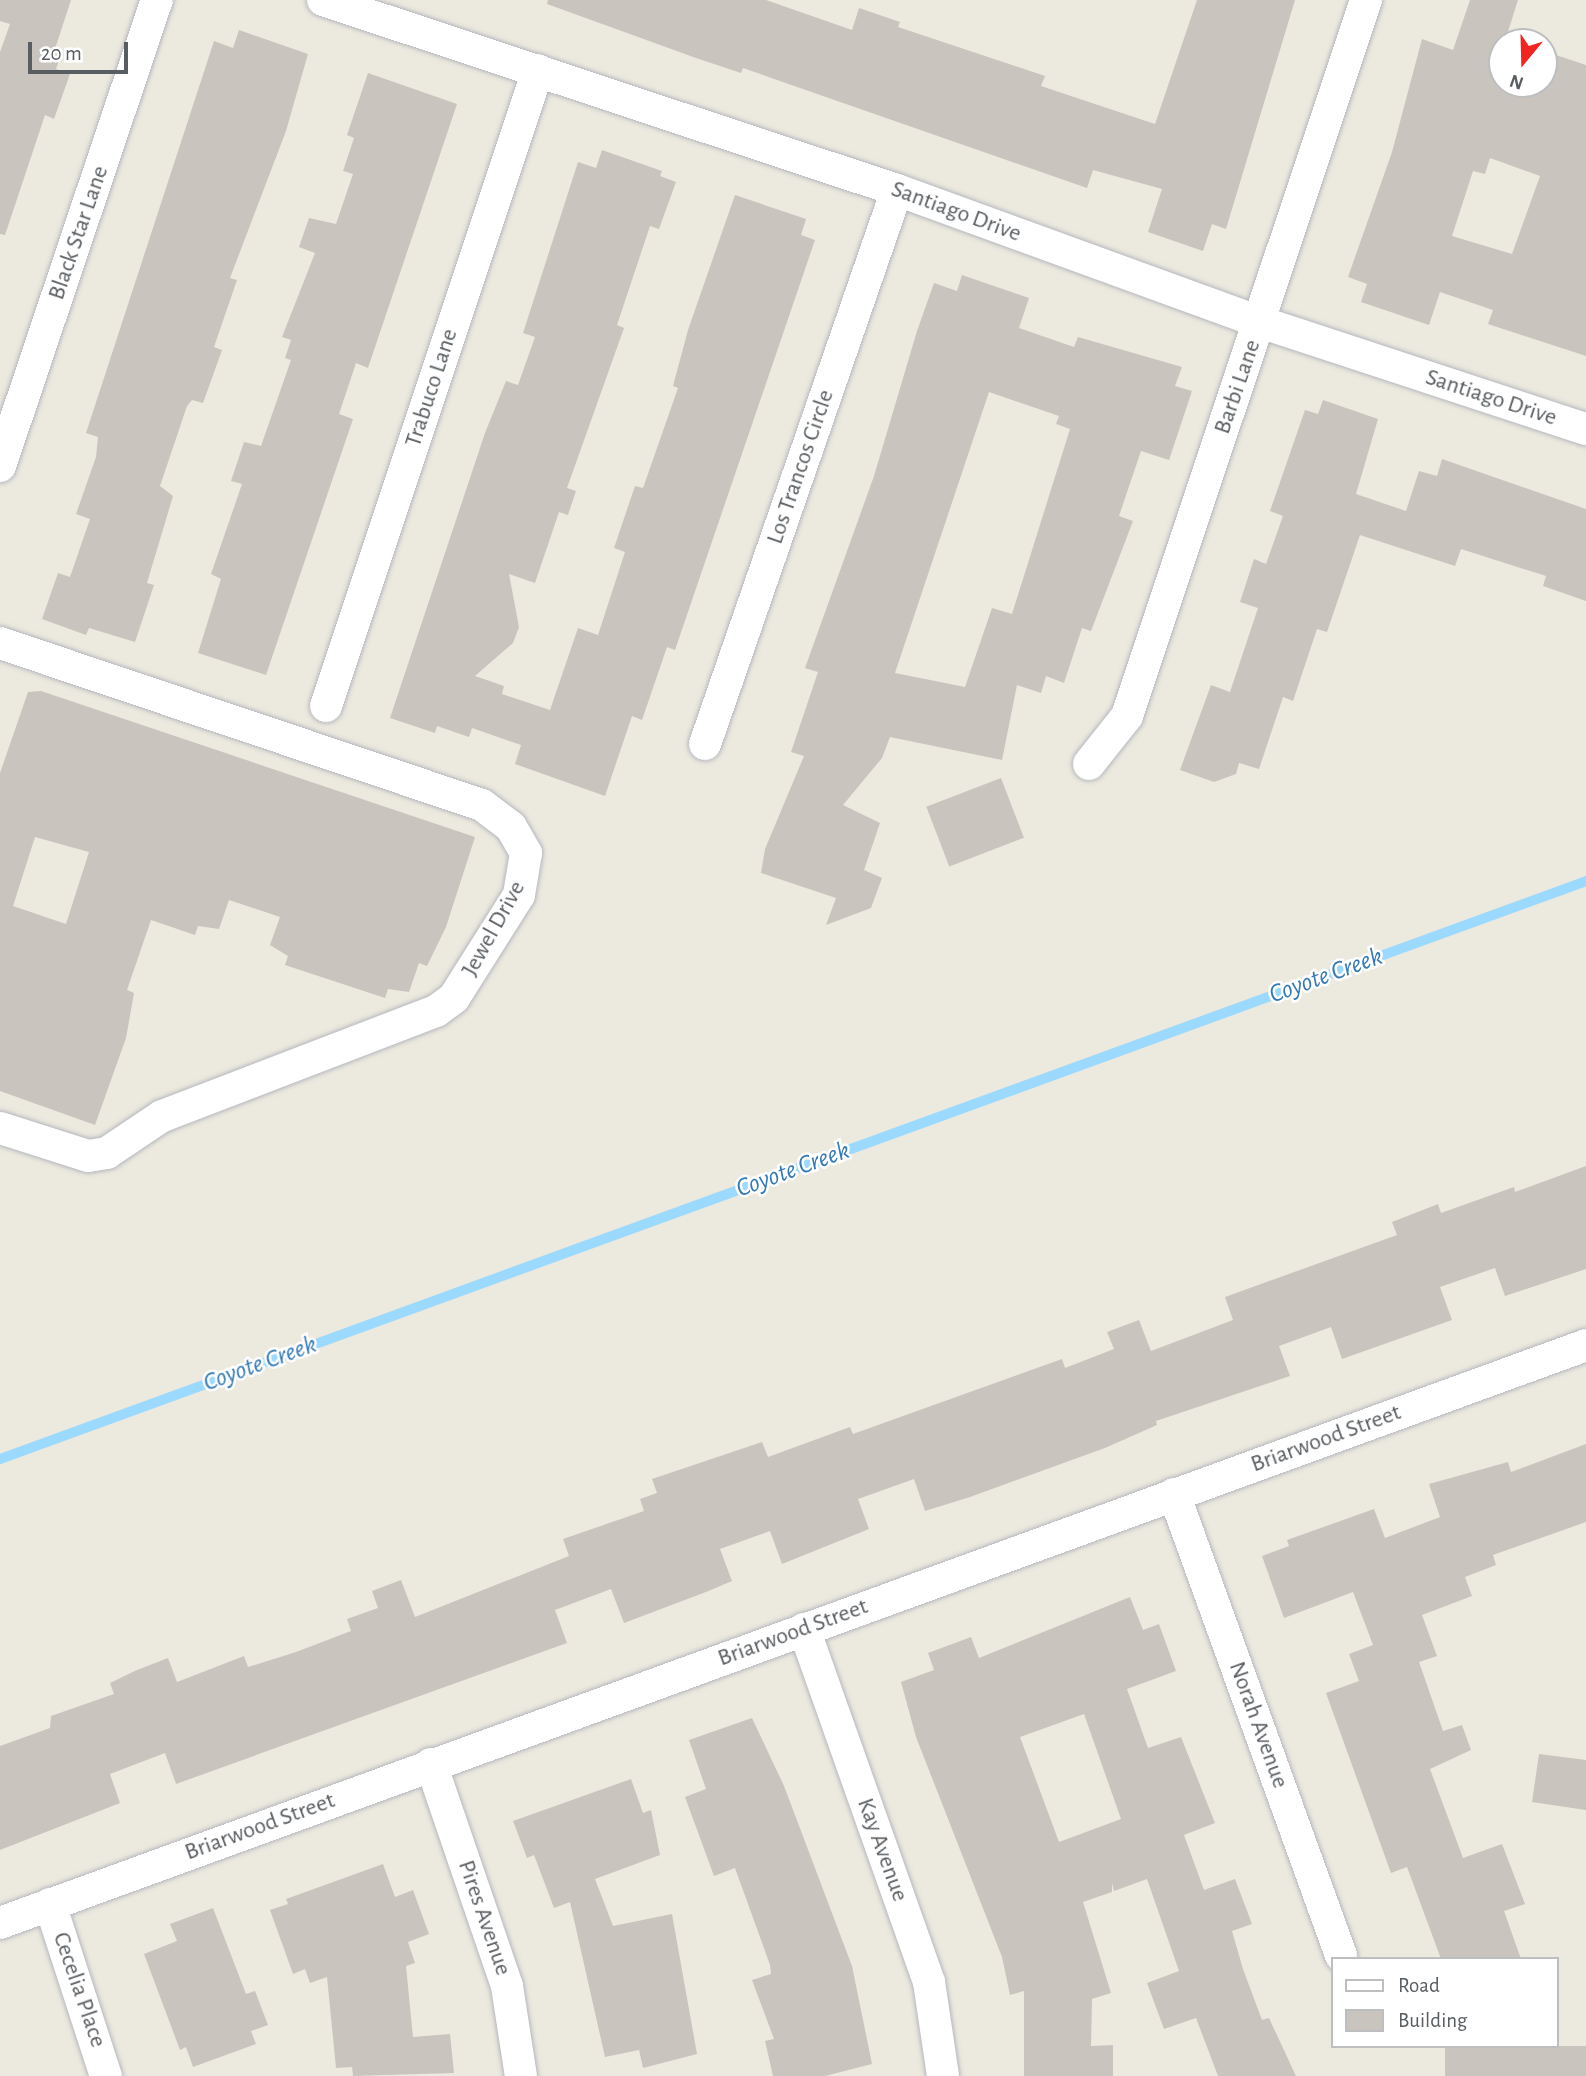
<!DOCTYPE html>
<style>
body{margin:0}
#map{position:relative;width:1586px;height:2076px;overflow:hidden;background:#ece9df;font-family:"Alegreya Sans",sans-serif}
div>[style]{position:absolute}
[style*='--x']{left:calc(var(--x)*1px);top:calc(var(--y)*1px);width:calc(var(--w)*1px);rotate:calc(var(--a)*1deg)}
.stream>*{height:10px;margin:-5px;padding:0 5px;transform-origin:5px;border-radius:5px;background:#9cd9ff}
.building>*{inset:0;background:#c9c5be;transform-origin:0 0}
.roads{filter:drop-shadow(0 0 2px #b5b8bd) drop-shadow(0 0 2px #b5b8bd)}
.street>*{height:32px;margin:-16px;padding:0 16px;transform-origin:16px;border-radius:16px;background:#fff}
span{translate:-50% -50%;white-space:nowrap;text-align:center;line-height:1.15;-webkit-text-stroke:5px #fff;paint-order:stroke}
.street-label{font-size:24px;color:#585d61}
.water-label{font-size:26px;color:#357ab6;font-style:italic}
.legend{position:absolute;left:1331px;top:1957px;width:228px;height:91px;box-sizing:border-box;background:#fff;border:2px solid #bcbec0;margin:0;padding:9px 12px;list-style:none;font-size:21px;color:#585d61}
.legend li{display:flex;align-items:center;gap:14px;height:35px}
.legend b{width:35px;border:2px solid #bcbec0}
.north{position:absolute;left:1488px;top:28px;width:70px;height:70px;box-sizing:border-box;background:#fff;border:2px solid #bcbec0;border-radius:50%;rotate:199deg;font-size:19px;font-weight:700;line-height:28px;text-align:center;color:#585d61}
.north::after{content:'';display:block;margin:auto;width:24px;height:32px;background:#f2241f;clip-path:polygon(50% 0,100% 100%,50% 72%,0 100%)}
.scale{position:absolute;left:28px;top:42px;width:100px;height:32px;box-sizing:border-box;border:4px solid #585d61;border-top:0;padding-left:9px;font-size:21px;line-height:24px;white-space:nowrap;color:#585d61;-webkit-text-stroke:5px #fff;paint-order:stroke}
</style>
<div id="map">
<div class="stream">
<i style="--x:0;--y:1459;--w:1688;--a:-20.02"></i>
</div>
<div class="building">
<i style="clip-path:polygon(0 0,71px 0,54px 52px,61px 55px,56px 69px,70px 74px,54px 119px,45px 115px,5px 235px,0 234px,0 52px,10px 24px,0 21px)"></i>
<i style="clip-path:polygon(548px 0,766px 0,852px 30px,859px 8px,900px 22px,898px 27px,1045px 76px,1041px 86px,1155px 124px,1197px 0,1295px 0,1226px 229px,1212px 224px,1203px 251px,1148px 232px,1162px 189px,1093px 170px,1087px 188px,743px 68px,741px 73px,696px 58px,547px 4px)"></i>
<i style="clip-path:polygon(evenodd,1470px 0,1518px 0,1506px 38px,1518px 42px,1502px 42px,1502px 84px,1544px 84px,1544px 51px,1586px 65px,1586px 356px,1488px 324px,1493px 310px,1440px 292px,1429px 325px,1361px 302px,1367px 284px,1348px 277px,1392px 152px,1422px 39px,1453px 50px,1470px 0,1490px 158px,1540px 176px,1512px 254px,1452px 236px,1473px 171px,1485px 174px,1490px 158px)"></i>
<i style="clip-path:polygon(239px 30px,308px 54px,286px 131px,230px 278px,237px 280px,214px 347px,222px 350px,203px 403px,192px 400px,187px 406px,160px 486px,173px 496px,147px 583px,154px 585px,135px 642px,89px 628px,86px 635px,42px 619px,58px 573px,70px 577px,90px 519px,76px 514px,96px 457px,98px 437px,86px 433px,214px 41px,233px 48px)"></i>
<i style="clip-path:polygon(368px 73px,457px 104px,368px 368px,356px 363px,339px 414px,353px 419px,266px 675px,198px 653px,221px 579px,211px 574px,242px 484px,231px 481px,244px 442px,261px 446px,291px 360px,285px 358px,291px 340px,282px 337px,315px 253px,299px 247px,309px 218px,336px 224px,353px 174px,343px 171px,354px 138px,347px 135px)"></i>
<i style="clip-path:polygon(602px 150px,662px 171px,660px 176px,676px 182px,659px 229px,650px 226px,617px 325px,624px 328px,567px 488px,576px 491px,568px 515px,559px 512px,535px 583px,509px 574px,519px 627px,513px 643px,475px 676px,504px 686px,502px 694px,550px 710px,578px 628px,598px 635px,625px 552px,614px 548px,635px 486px,643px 488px,678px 388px,673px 386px,688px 330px,735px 195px,806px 219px,801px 235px,815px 240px,675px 650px,667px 647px,642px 720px,632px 716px,605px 796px,515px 764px,521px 745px,472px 728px,469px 737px,437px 726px,435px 733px,390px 718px,485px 433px,506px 381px,518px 385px,535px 337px,523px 333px,578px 162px,596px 168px)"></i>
<i style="clip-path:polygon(evenodd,962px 275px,1029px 298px,1019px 328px,1074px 347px,1078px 337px,1182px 367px,1175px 386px,1192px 391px,1169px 460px,1141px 451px,1119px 516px,1133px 521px,1091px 631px,1082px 628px,1064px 683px,1046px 676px,1041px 693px,1017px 685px,1002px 760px,890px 737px,882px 758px,843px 805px,880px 823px,864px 870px,882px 878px,871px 908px,826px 925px,836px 898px,761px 873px,765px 849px,804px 756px,791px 752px,818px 672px,805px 668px,874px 476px,917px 331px,934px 283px,957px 291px,962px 275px,989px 392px,1059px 416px,1056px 424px,1070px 429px,1012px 614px,992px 608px,965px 687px,895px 673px,989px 392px)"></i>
<i style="clip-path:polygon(1323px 400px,1378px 419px,1356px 494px,1406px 511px,1419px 471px,1437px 476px,1442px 459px,1586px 509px,1586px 601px,1543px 586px,1546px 576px,1461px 549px,1455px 566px,1360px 535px,1327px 632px,1317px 629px,1293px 701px,1283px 697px,1259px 769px,1239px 763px,1236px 774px,1214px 782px,1180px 770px,1211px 685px,1230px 692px,1258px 608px,1240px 602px,1254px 559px,1266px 564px,1283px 516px,1270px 511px,1305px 410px,1318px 414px)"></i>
<i style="clip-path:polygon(evenodd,41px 691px,475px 837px,446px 927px,427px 966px,419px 963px,409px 992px,388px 989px,385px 998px,285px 965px,288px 956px,270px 945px,280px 917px,229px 900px,219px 929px,198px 926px,195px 935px,151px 920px,127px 990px,134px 993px,126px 1038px,95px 1125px,0 1091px,0 773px,28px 692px,41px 691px,35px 837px,89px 852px,66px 924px,13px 906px,35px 837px)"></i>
<i style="left:1001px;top:778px;width:64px;height:80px;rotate:69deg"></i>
<i style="clip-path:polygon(1586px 1166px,1586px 1269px,1505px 1296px,1495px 1268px,1440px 1287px,1452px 1320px,1342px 1359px,1331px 1327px,1279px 1346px,1290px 1376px,1156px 1421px,1157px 1425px,1105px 1448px,970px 1497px,925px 1511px,914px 1479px,858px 1499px,869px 1529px,782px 1564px,770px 1531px,720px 1549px,732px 1581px,706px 1592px,624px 1623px,611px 1589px,555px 1610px,567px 1643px,176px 1784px,165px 1753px,110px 1774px,120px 1803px,0 1850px,0 1746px,50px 1728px,51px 1716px,114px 1694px,110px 1683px,137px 1670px,168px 1658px,177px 1682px,244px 1656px,248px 1667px,296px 1652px,351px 1631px,347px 1619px,378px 1608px,372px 1591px,401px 1580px,415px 1617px,569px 1556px,563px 1539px,644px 1511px,640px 1499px,657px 1493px,652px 1479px,762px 1442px,768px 1457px,850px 1427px,853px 1434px,1062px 1359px,1065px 1368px,1114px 1349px,1107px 1332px,1139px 1320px,1151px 1351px,1233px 1320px,1225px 1297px,1397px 1235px,1392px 1222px,1438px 1204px,1441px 1213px,1514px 1187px,1515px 1192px)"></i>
<i style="clip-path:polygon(1586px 1444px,1586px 1522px,1493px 1555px,1496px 1565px,1465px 1577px,1472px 1596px,1422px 1615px,1437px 1656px,1419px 1662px,1443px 1731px,1462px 1725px,1471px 1750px,1430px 1769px,1463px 1858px,1502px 1844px,1525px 1904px,1504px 1911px,1521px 1959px,1441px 1959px,1407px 1867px,1391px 1873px,1326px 1693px,1359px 1681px,1349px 1654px,1373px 1645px,1353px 1592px,1284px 1618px,1262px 1556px,1289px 1546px,1287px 1540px,1374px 1509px,1385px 1538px,1440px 1517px,1429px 1484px,1508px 1462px,1511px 1472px)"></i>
<i style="clip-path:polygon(evenodd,1130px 1597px,1143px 1630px,1159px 1624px,1176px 1671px,1127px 1689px,1148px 1748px,1181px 1737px,1215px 1823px,1184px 1835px,1204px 1890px,1235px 1879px,1252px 1924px,1232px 1931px,1243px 1969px,1262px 2020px,1269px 2018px,1296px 2076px,1218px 2076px,1196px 2018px,1164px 2029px,1147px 1983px,1179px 1971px,1147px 1879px,1114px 1891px,1112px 1883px,1112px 1892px,1083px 1902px,1111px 1993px,1092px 1999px,1091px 2046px,1113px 2045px,1113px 2076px,1024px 2076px,1024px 1991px,1010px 1995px,1002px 1957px,916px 1737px,901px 1682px,934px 1670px,928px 1653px,971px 1637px,979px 1658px,1130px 1597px,1084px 1714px,1121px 1819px,1059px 1842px,1020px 1737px,1084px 1714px)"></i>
<i style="clip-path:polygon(752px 1718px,784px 1786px,852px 1966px,872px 2064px,825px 2076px,773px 2076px,765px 2041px,774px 2039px,752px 1980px,771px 1974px,770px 1965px,735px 1868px,714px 1876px,685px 1797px,706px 1789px,689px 1740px)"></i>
<i style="clip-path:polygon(1539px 1754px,1586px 1760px,1586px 1810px,1532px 1802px)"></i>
<i style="clip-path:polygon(631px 1779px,643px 1813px,651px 1810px,660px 1855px,595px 1879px,613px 1926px,672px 1914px,697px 2054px,643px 2068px,639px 2050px,605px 2057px,570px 1902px,554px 1908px,534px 1855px,527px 1858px,513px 1821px)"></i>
<i style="clip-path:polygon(383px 1864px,395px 1897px,413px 1890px,429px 1934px,408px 1942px,415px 1963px,406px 1966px,413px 2037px,450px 2034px,454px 2073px,353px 2076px,352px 2067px,336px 2068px,327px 1977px,310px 1983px,305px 1969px,293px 1974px,270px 1910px,288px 1904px,286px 1899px)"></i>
<i style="clip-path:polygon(213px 1908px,246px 1994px,255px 1991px,268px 2025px,251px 2031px,256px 2044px,193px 2067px,186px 2047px,180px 2050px,144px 1954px,177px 1941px,170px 1924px)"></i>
<i style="left:1445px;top:2046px;width:141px;height:30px"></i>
</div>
<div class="roads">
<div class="street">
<i style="--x:323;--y:0;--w:605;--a:18.32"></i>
<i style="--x:897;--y:190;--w:386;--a:20"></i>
<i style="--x:1260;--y:322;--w:343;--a:18.2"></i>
<i style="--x:0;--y:466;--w:492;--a:-71.4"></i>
<i style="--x:0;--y:643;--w:508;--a:18.58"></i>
<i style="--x:482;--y:805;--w:36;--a:37"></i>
<i style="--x:511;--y:827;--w:30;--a:60"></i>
<i style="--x:526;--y:853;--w:43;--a:99.5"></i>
<i style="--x:519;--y:895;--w:122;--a:122.3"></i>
<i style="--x:454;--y:998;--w:22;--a:144"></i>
<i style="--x:436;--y:1011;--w:293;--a:159"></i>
<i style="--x:162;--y:1116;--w:66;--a:146.1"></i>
<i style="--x:107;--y:1153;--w:19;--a:171"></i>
<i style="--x:88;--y:1156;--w:92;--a:-162.3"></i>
<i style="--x:326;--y:706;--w:670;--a:-71.57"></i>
<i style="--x:705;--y:744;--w:586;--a:-70.89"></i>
<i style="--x:1089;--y:764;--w:61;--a:-51.6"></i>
<i style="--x:1127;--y:716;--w:755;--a:-71.54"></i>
<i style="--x:1174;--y:1494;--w:491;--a:70.1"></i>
<i style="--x:804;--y:1629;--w:374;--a:70.5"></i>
<i style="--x:929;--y:1982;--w:95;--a:81.5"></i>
<i style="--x:431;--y:1764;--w:235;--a:71.1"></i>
<i style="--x:507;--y:1986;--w:91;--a:81.2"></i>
<i style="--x:50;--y:1904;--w:181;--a:72"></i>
<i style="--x:0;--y:1923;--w:1688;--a:-20.02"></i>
</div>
</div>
<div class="street-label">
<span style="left:956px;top:212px;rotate:20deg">Santiago Drive</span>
<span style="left:79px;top:233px;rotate:-71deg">Black Star Lane</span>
<span style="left:1238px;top:387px;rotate:-71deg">Barbi Lane</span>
<span style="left:432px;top:388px;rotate:-72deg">Trabuco Lane</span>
<span style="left:1491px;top:398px;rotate:18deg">Santiago Drive</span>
<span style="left:801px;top:467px;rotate:-71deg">Los Trancos Circle</span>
<span style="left:494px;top:929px;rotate:-61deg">Jewel Drive</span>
<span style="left:1326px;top:1439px;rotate:-20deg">Briarwood Street</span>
<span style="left:793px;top:1633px;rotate:-20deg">Briarwood Street</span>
<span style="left:1258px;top:1725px;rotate:70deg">Norah Avenue</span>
<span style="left:260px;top:1827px;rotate:-20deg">Briarwood Street</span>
<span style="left:882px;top:1850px;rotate:70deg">Kay Avenue</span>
<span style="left:484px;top:1918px;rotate:71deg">Pires Avenue</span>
<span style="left:79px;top:1990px;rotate:71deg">Cecelia Place</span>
</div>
<div class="water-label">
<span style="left:1326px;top:976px;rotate:-20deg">Coyote Creek</span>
<span style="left:793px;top:1170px;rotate:-20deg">Coyote Creek</span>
<span style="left:260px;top:1364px;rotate:-20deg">Coyote Creek</span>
</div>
<ul class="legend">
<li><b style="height:9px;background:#fff"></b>Road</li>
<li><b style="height:19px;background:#c9c5be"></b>Building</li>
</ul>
<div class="north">N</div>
<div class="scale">20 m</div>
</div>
